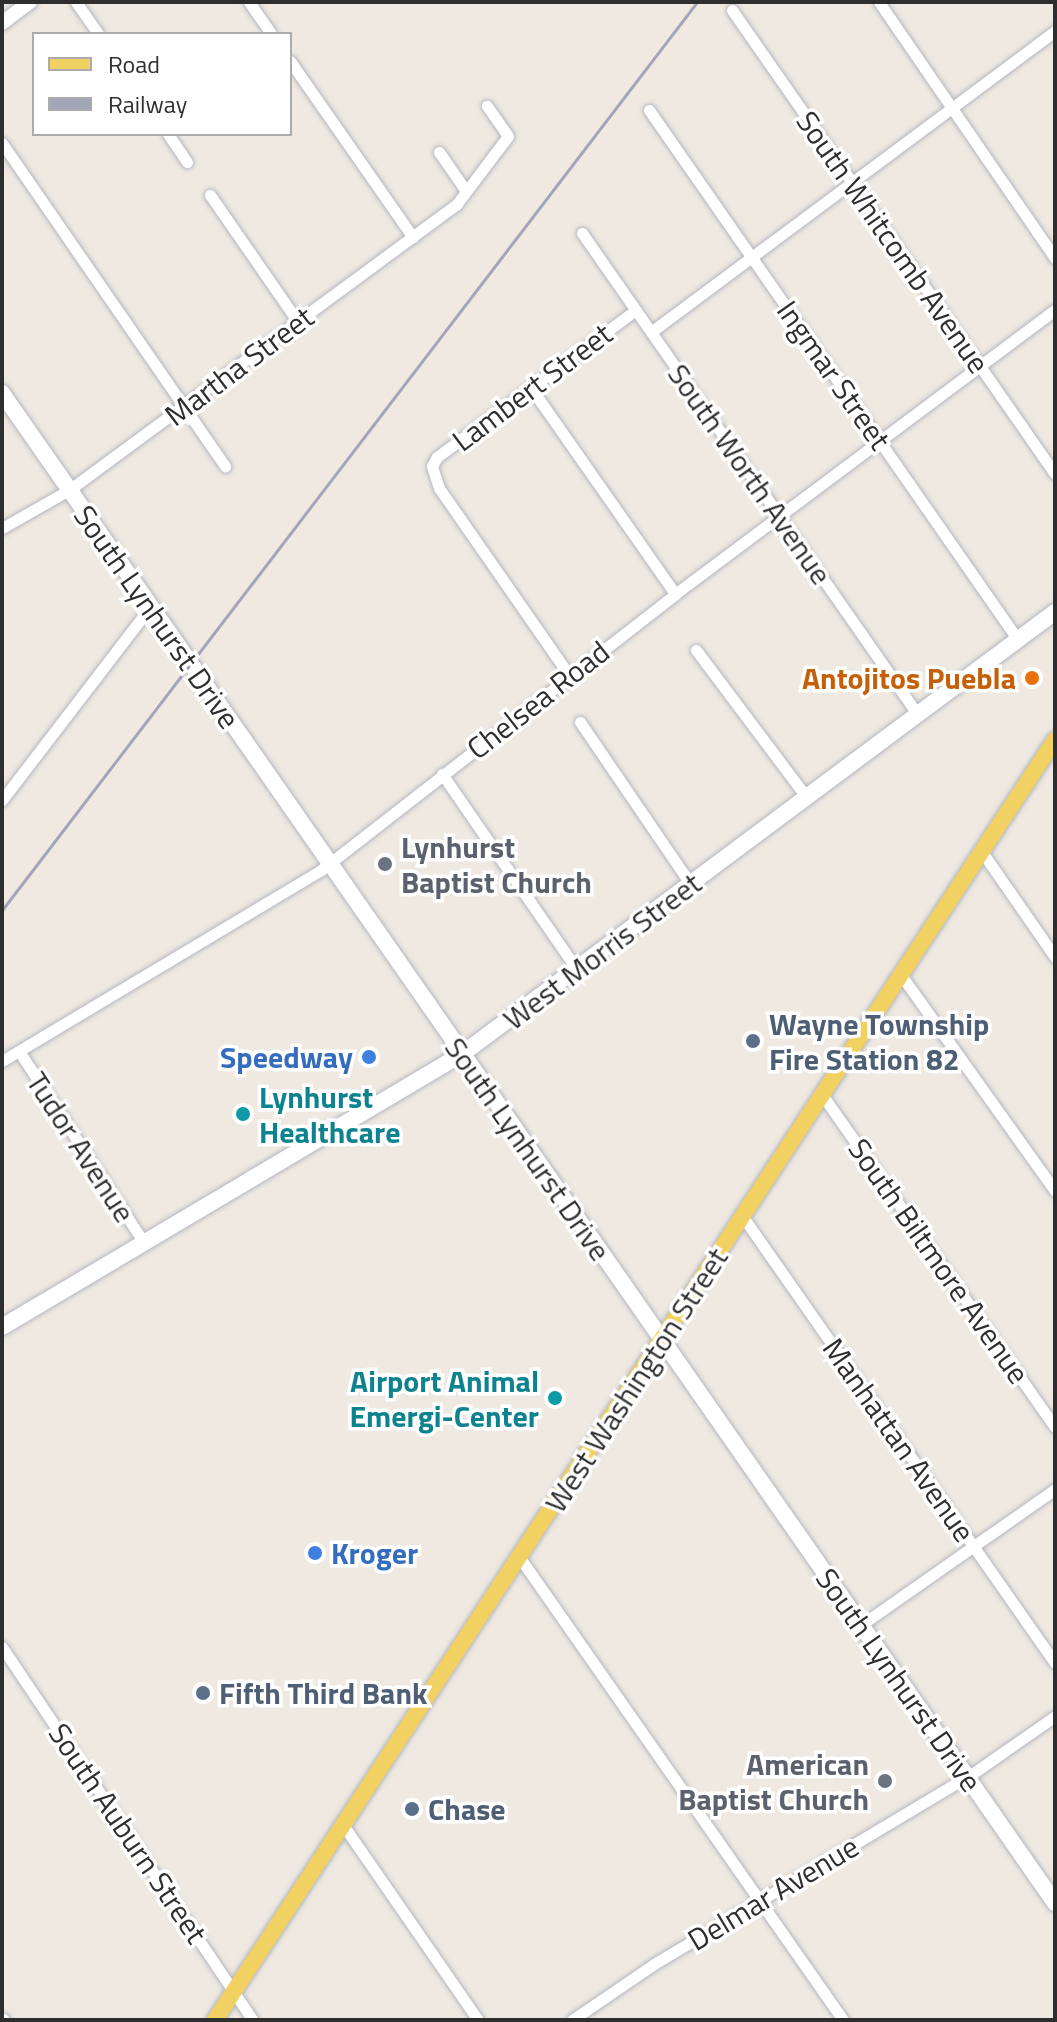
<!DOCTYPE html>
<style>
body{margin:0}
#map{position:relative;width:1057px;height:2022px;overflow:hidden;background:#efe9e1;font-family:"Titillium Web",sans-serif}
div>[style]{position:absolute}
[style*='--x']{left:calc(var(--x)*1px);top:calc(var(--y)*1px);width:calc(var(--w)*1px);rotate:calc(var(--a)*1deg)}
.roads{filter:drop-shadow(0 0 2px #b4b7c1) drop-shadow(0 0 2px #b4b7c1)}
.minor>*{height:11px;margin:-5.5px;padding:0 5.5px;transform-origin:5.5px;border-radius:5.5px;background:#fff}
.tertiary>*{height:14px;margin:-7px;padding:0 7px;transform-origin:7px;border-radius:7px;background:#fff}
.secondary>*{height:16px;margin:-8px;padding:0 8px;transform-origin:8px;border-radius:8px;background:#fff}
.primary>*{height:16px;margin:-8px;padding:0 8px;transform-origin:8px;border-radius:8px;background:#f2d163}
.rail>*{height:3px;margin:-1.5px;padding:0 1.5px;transform-origin:1.5px;border-radius:1.5px;background:#a3a6b8}
.dots>*{width:22px;height:22px;translate:-50% -50%;box-sizing:border-box;border:4px solid #fff;border-radius:50%}
span{translate:-50% -50%;white-space:nowrap;text-align:center;line-height:1.15;-webkit-text-stroke:7px #fff;paint-order:stroke}
.street-label{font-size:30px;color:#2e2e2e}
.food-label{font-size:30px;color:#c56008;font-weight:700}
.right{translate:-100% -50%;text-align:right}
.worship-label{font-size:30px;color:#5b616d;font-weight:700}
.left{translate:0 -50%;text-align:left}
.service-label{font-size:30px;color:#4e5e75;font-weight:700}
.shop-label{font-size:30px;color:#366cbe;font-weight:700}
.culture-label{font-size:30px;color:#0d838f;font-weight:700}
.frame{position:absolute;inset:0;border:4px solid #2e2e2e;pointer-events:none}
.legend{position:absolute;left:32px;top:32px;width:260px;height:104px;box-sizing:border-box;background:#fff;border:2px solid #ababab;margin:0;padding:10px 14px;list-style:none;font-size:24px;color:#2e2e2e}
.legend li{display:flex;align-items:center;gap:16px;height:40px}
.legend b{width:40px;border:2px solid #ababab}
</style>
<div id="map">
<div class="roads">
<div class="minor">
<i style="--x:76;--y:2;--w:39;--a:55"></i>
<i style="--x:249;--y:2;--w:39;--a:55"></i>
<i style="--x:879;--y:2;--w:311;--a:55.5"></i>
<i style="--x:732;--y:10;--w:565;--a:55.16"></i>
<i style="--x:290;--y:61;--w:215;--a:55.1"></i>
<i style="--x:649;--y:110;--w:646;--a:55.15"></i>
<i style="--x:168;--y:134;--w:34;--a:56"></i>
<i style="--x:2;--y:143;--w:393;--a:55.4"></i>
<i style="--x:439;--y:152;--w:47;--a:55.3"></i>
<i style="--x:210;--y:195;--w:155;--a:55.3"></i>
<i style="--x:582;--y:233;--w:588;--a:55.12"></i>
<i style="--x:651;--y:332;--w:504;--a:-36.69"></i>
<i style="--x:531;--y:388;--w:251;--a:55"></i>
<i style="--x:2;--y:528;--w:77;--a:-29.6"></i>
<i style="--x:69;--y:490;--w:481;--a:-36.4"></i>
<i style="--x:456;--y:205;--w:86;--a:-53"></i>
<i style="--x:508;--y:136;--w:37;--a:-125"></i>
<i style="--x:696;--y:650;--w:185;--a:53.1"></i>
<i style="--x:569;--y:675;--w:228;--a:-124.8"></i>
<i style="--x:439;--y:488;--w:23;--a:-108"></i>
<i style="--x:432;--y:466;--w:10;--a:-61"></i>
<i style="--x:437;--y:457;--w:247;--a:-36.5"></i>
<i style="--x:580;--y:722;--w:197;--a:55.7"></i>
<i style="--x:442;--y:774;--w:238;--a:55.4"></i>
<i style="--x:2;--y:800;--w:243;--a:-52.5"></i>
<i style="--x:982;--y:852;--w:128;--a:55.2"></i>
<i style="--x:901;--y:975;--w:265;--a:54.5"></i>
<i style="--x:19;--y:1051;--w:229;--a:56.9"></i>
<i style="--x:2;--y:1061;--w:372;--a:-30.9"></i>
<i style="--x:321;--y:870;--w:449;--a:-37.9"></i>
<i style="--x:675;--y:594;--w:474;--a:-36.8"></i>
<i style="--x:823;--y:1096;--w:404;--a:55"></i>
<i style="--x:743;--y:1217;--w:544;--a:55.03"></i>
<i style="--x:520;--y:1558;--w:564;--a:55.04"></i>
<i style="--x:861;--y:1625;--w:237;--a:-35"></i>
<i style="--x:2;--y:1647;--w:450;--a:56.1"></i>
<i style="--x:343;--y:1825;--w:237;--a:55.3"></i>
<i style="--x:2;--y:2018;--w:3;--a:45"></i>
<i style="--x:572;--y:2020;--w:99;--a:-34.3"></i>
<i style="--x:654;--y:1964;--w:370;--a:-30.9"></i>
<i style="--x:972;--y:1774;--w:101;--a:-34.9"></i>
</div>
<div class="tertiary">
<i style="--x:2;--y:23;--w:35;--a:-37"></i>
</div>
<div class="secondary">
<i style="--x:2;--y:393;--w:1841;--a:55.11"></i>
<i style="--x:2;--y:1327;--w:535;--a:-30.69"></i>
<i style="--x:462;--y:1054;--w:740;--a:-36.7"></i>
</div>
<div class="primary">
<i style="--x:215;--y:2020;--w:1531;--a:-56.73"></i>
</div>
</div>
<div class="rail">
<i style="--x:2;--y:910;--w:1143;--a:-52.57"></i>
</div>
<div class="dots">
<i style="left:1032px;top:678px;background:#e8710a"></i>
<i style="left:385px;top:864px;background:#6b7280"></i>
<i style="left:753px;top:1041px;background:#5c6f8a"></i>
<i style="left:369px;top:1057px;background:#3f7fe0"></i>
<i style="left:243px;top:1114px;background:#0f9aa8"></i>
<i style="left:555px;top:1398px;background:#0f9aa8"></i>
<i style="left:315px;top:1553px;background:#3f7fe0"></i>
<i style="left:203px;top:1693px;background:#5c6f8a"></i>
<i style="left:885px;top:1781px;background:#6b7280"></i>
<i style="left:412px;top:1809px;background:#5c6f8a"></i>
</div>
<div class="street-label">
<span style="left:893px;top:242px;rotate:55deg">South Whitcomb Avenue</span>
<span style="left:239px;top:366px;rotate:-37deg">Martha Street</span>
<span style="left:834px;top:375px;rotate:55deg">Ingmar Street</span>
<span style="left:532px;top:387px;rotate:-37deg">Lambert Street</span>
<span style="left:750px;top:474px;rotate:55deg">South Worth Avenue</span>
<span style="left:157px;top:617px;rotate:55deg">South Lynhurst Drive</span>
<span style="left:538px;top:700px;rotate:-38deg">Chelsea Road</span>
<span style="left:602px;top:951px;rotate:-37deg">West Morris Street</span>
<span style="left:81px;top:1147px;rotate:57deg">Tudor Avenue</span>
<span style="left:528px;top:1149px;rotate:55deg">South Lynhurst Drive</span>
<span style="left:939px;top:1261px;rotate:55deg">South Biltmore Avenue</span>
<span style="left:636px;top:1380px;rotate:-57deg">West Washington Street</span>
<span style="left:899px;top:1440px;rotate:55deg">Manhattan Avenue</span>
<span style="left:899px;top:1680px;rotate:55deg">South Lynhurst Drive</span>
<span style="left:128px;top:1833px;rotate:56deg">South Auburn Street</span>
<span style="left:773px;top:1893px;rotate:-31deg">Delmar Avenue</span>
</div>
<div class="food-label">
<span class="right" style="left:1016px;top:678px">Antojitos Puebla</span>
</div>
<div class="worship-label">
<span class="left" style="left:401px;top:864px">Lynhurst<br>Baptist Church</span>
<span class="right" style="left:869px;top:1781px">American<br>Baptist Church</span>
</div>
<div class="service-label">
<span class="left" style="left:769px;top:1041px">Wayne Township<br>Fire Station 82</span>
<span class="left" style="left:219px;top:1693px">Fifth Third Bank</span>
<span class="left" style="left:428px;top:1809px">Chase</span>
</div>
<div class="shop-label">
<span class="right" style="left:353px;top:1057px">Speedway</span>
<span class="left" style="left:331px;top:1553px">Kroger</span>
</div>
<div class="culture-label">
<span class="left" style="left:259px;top:1114px">Lynhurst<br>Healthcare</span>
<span class="right" style="left:539px;top:1398px">Airport Animal<br>Emergi-Center</span>
</div>
<div class="frame"></div>
<ul class="legend">
<li><b style="height:10px;background:#f2d163"></b>Road</li>
<li><b style="height:10px;background:#a3a6b8"></b>Railway</li>
</ul>
</div>
